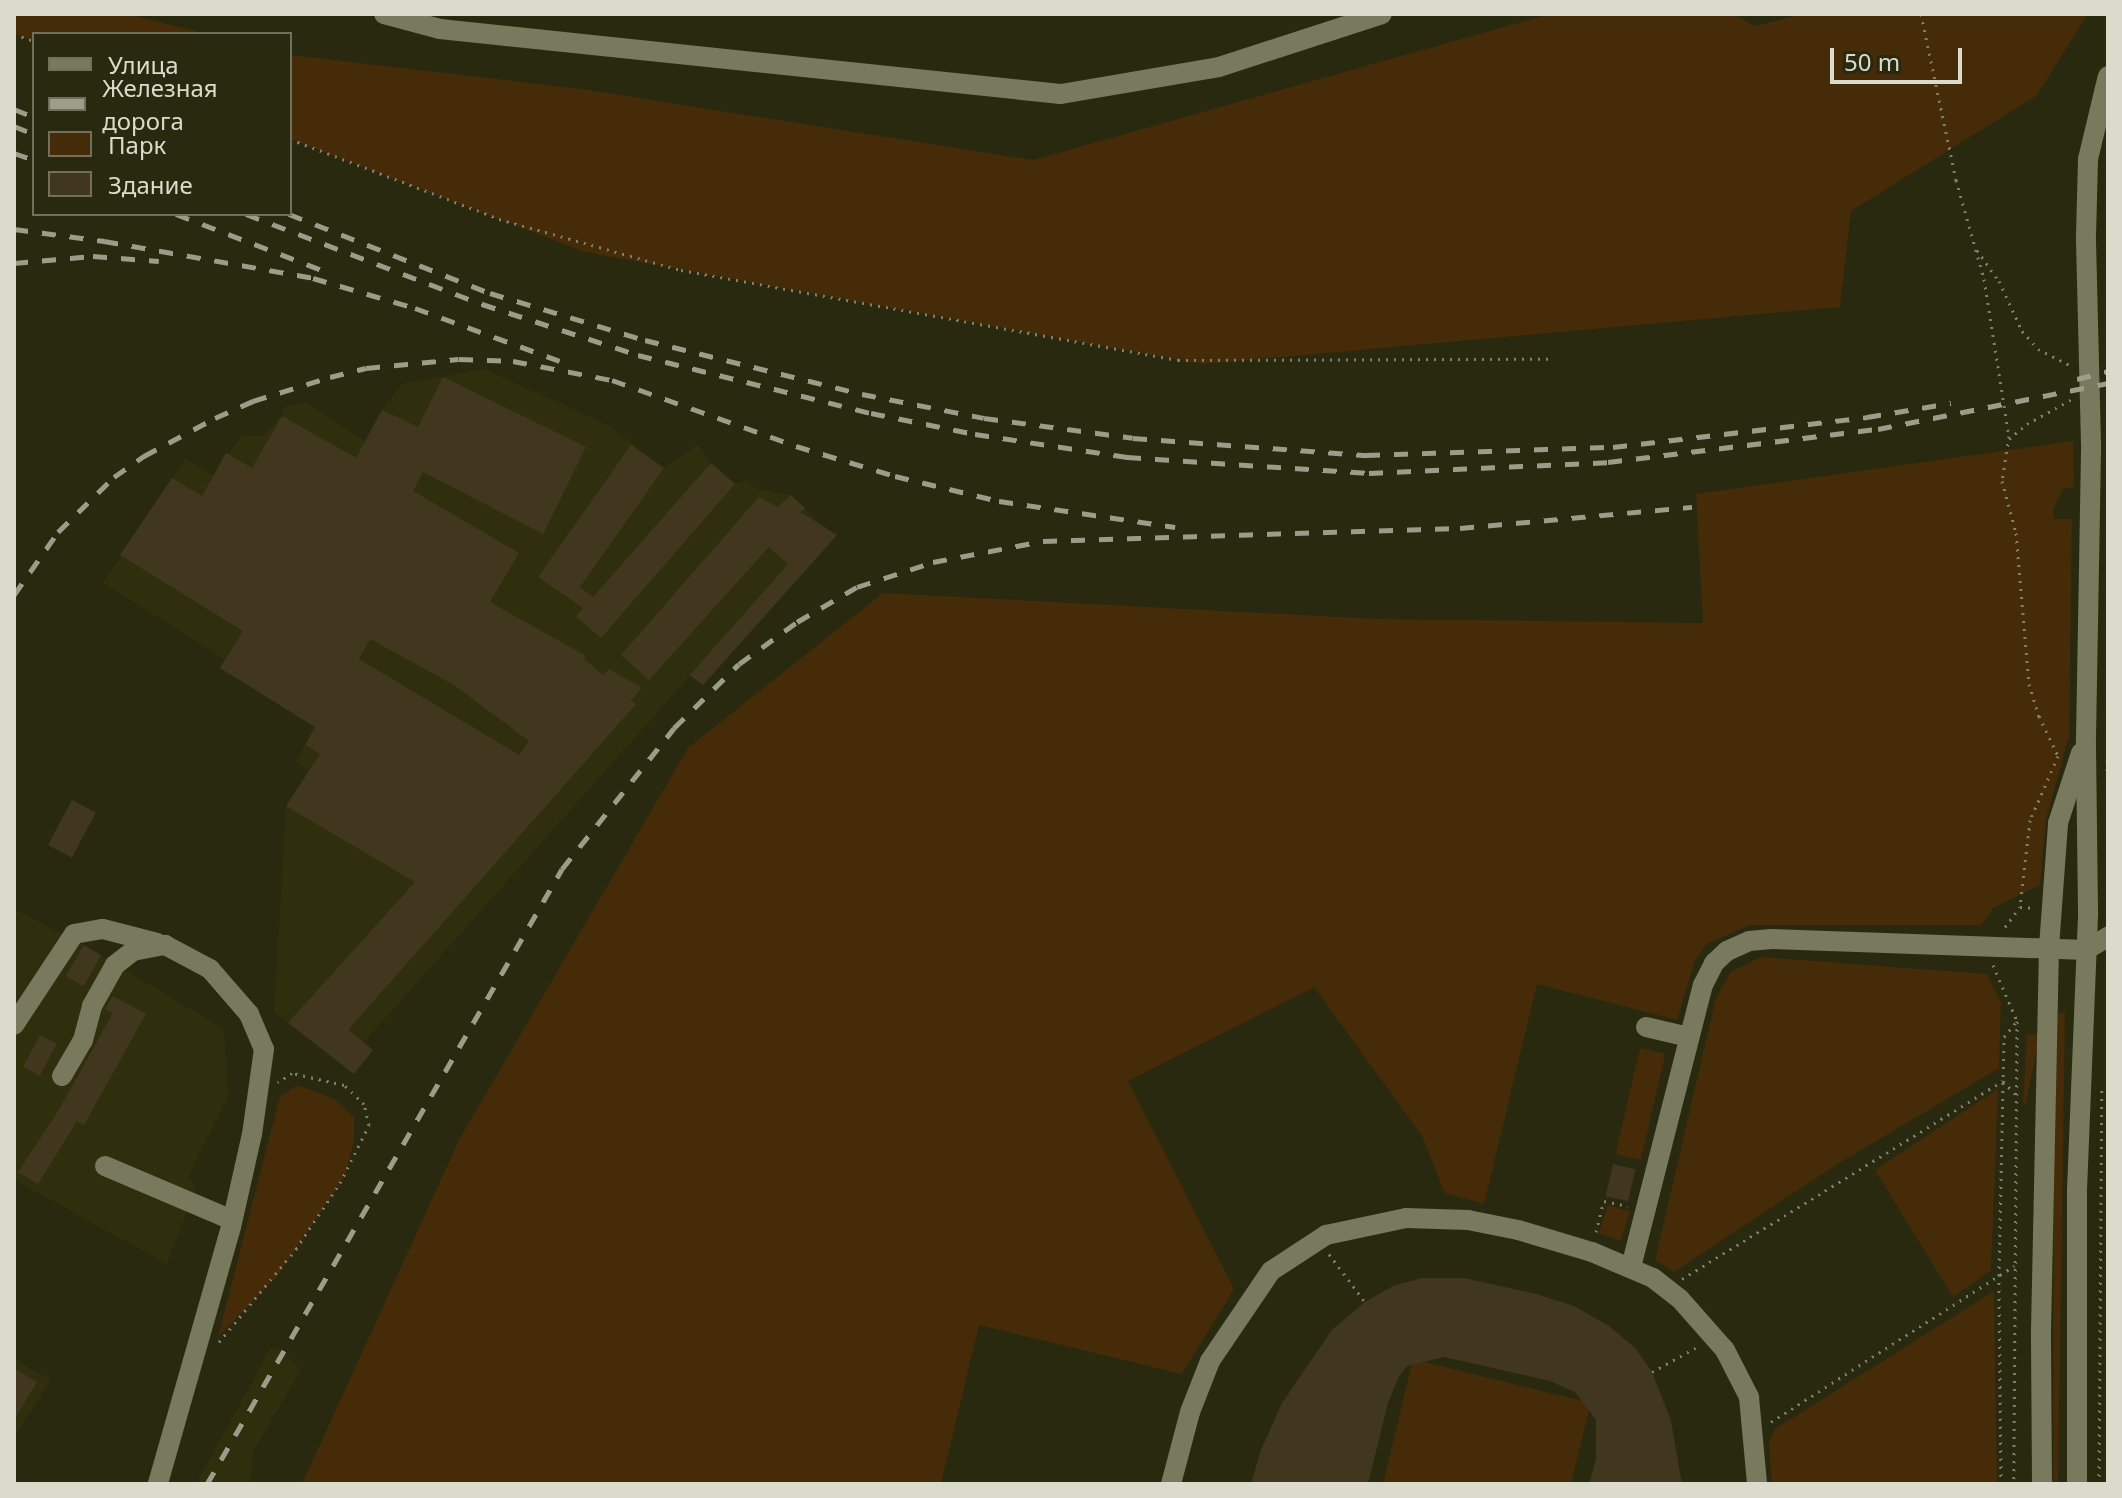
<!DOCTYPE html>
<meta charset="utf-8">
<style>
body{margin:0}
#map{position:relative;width:2122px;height:1498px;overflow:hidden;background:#28290f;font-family:"Noto Sans",sans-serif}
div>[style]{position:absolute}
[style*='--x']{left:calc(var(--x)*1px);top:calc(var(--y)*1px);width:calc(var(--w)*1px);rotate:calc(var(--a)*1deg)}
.built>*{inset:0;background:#2f2f0d}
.green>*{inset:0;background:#462b08;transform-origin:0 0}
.building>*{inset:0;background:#41371e;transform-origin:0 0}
.path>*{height:3px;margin-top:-1.5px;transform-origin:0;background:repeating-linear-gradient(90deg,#7f7f6b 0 2px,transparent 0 8px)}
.minor>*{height:20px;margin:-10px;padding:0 10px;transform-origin:10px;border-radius:10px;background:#78795d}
.rail>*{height:5px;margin-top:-2.5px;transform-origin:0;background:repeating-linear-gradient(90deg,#9b9c89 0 14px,transparent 0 28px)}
span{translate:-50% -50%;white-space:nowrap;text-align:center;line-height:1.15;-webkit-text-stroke:7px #28290f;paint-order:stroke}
.frame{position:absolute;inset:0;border:16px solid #dbdbcc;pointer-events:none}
.legend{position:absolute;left:32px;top:32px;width:260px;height:184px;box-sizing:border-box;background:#28290f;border:2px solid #70705b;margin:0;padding:10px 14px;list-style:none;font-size:24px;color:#dbdbcc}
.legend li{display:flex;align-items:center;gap:16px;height:40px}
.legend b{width:40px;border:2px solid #70705b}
.scale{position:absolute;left:1830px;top:48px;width:132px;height:36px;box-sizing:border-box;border:4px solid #dbdbcc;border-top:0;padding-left:10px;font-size:24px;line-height:28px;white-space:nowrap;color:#dbdbcc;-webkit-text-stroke:6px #28290f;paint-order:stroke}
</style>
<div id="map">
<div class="built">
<i style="clip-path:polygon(484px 369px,608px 425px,664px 468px,698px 444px,711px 463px,735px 484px,748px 480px,756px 489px,791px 495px,821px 525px,837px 535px,703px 685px,690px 676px,364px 1042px,354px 1074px,274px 1012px,286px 806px,308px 771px,296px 761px,314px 727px,220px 668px,225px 659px,103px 583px,185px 459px,214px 475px,241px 436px,263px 436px,282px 416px,284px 407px,306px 402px,365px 441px,382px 410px,402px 384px)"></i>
<i style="clip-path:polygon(14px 909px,82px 944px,224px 1029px,228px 1096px,188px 1177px,196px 1188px,167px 1264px,14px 1180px)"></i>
<i style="clip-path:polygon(271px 1347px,283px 1351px,301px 1370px,253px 1452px,251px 1484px,196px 1484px)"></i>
<i style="clip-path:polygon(14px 1358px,51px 1380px,14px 1437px)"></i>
</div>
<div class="green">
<i style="clip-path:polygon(14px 14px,127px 14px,207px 34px,34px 34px,34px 41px,14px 34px)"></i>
<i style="clip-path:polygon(1550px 14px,1733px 14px,1755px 26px,1804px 14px,2088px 14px,2036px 96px,1851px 211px,1840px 307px,1202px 364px,585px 252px,290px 139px,290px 55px,582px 89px,1033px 160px)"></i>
<i style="clip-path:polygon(2073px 441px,2074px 486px,2062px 490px,2053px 510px,2054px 519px,2072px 519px,2069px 736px,2046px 819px,2040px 885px,1993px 908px,1981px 925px,1750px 925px,1707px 944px,1695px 960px,1677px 1020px,1537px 984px,1484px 1204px,1445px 1193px,1422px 1136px,1314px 987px,1128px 1081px,1234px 1289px,1182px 1374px,979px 1325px,941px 1484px,302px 1484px,460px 1138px,688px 748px,883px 593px,1378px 619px,1703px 623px,1696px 494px)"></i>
<i style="clip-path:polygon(1761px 957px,1987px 974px,2001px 1003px,1999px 1068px,1836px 1165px,1674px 1272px,1655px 1260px,1716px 998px,1731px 972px)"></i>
<i style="clip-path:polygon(2065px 1012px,2058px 1484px,2053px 1484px,2054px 1104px,2058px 1013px)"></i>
<i style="clip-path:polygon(2040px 1034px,2026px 1104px,2023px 1103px,2027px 1035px)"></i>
<i style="left:1640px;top:1048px;width:26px;height:109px;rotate:13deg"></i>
<i style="clip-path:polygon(298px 1085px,334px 1099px,354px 1117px,354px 1141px,345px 1176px,278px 1275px,218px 1337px,280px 1096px)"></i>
<i style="clip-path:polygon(1998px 1089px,1991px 1270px,1953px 1297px,1875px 1170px)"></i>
<i style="left:1608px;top:1205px;width:23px;height:30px;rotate:18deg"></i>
<i style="clip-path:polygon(1994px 1291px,1997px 1484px,1772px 1484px,1769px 1441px,1775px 1429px)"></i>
<i style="clip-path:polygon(1413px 1359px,1591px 1403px,1571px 1484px,1383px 1484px)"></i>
</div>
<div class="building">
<i style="clip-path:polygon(evenodd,443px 377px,586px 447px,543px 534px,423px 472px,413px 491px,519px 553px,490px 602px,586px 656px,584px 659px,603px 675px,609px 669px,642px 688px,631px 700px,636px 704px,348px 1030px,373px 1050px,354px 1074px,288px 1023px,415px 882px,286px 806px,320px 754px,305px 745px,315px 727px,220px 668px,243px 631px,120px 555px,172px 478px,202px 496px,226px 453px,252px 468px,282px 416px,356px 458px,382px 410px,418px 427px,443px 377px,370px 639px,454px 685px,529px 741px,519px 755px,359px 659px,370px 639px)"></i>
<i style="clip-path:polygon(631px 445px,664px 468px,580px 587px,593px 597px,711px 463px,735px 484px,601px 638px,576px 616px,583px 608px,538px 577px)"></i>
<i style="clip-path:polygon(791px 495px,805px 508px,800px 512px,837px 535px,703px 685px,690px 675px,788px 564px,769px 547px,649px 680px,621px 655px,759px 497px,778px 507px)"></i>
<i style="left:72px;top:800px;width:27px;height:51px;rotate:28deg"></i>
<i style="left:84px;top:945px;width:20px;height:36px;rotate:30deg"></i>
<i style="clip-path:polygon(113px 996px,146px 1014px,84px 1125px,77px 1121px,38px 1184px,18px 1172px,57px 1113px,113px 1013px,105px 1009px)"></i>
<i style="left:40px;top:1035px;width:19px;height:36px;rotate:28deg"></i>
<i style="left:1613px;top:1164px;width:23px;height:33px;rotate:13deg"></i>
<i style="clip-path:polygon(1422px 1278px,1464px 1278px,1536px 1294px,1574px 1306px,1609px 1326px,1635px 1348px,1652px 1372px,1671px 1421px,1682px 1484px,1589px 1484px,1596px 1459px,1596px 1420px,1575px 1392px,1550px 1381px,1444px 1357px,1407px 1366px,1398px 1378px,1388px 1403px,1368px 1484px,1251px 1484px,1261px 1450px,1282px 1403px,1332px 1330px,1365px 1302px,1393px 1286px)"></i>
<i style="clip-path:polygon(14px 1368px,37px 1382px,14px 1420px)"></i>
</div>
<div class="path">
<i style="--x:1921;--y:14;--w:170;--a:78.1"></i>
<i style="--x:1956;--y:180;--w:103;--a:74.2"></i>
<i style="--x:1984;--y:279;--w:159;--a:81"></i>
<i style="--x:2009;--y:436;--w:46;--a:98.8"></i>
<i style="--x:2002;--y:481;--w:54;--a:74.9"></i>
<i style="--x:2016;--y:533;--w:152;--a:85.1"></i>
<i style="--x:2029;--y:684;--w:34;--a:73"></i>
<i style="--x:2039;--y:716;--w:44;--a:64.6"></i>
<i style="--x:2058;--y:756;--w:70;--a:113.6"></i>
<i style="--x:2030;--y:820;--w:88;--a:96.6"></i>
<i style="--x:14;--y:34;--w:21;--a:19"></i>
<i style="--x:290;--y:139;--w:224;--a:20.9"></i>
<i style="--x:499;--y:219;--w:189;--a:15.7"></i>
<i style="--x:681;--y:270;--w:505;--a:10.26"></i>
<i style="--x:1178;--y:360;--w:374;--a:-0.2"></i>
<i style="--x:1977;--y:250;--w:38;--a:55"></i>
<i style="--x:1999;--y:281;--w:55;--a:65.3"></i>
<i style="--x:2022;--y:331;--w:24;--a:48"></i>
<i style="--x:2038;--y:349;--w:35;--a:27"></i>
<i style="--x:2009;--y:439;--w:23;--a:-40"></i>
<i style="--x:2027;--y:424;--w:51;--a:-29.1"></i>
<i style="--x:2107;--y:771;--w:53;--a:-88.9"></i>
<i style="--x:2005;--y:927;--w:25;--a:-53"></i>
<i style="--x:2020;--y:907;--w:15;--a:4"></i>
<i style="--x:1993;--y:965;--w:61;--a:66.8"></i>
<i style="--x:2017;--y:1021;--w:463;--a:90.4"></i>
<i style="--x:1596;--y:1232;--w:32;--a:-76"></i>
<i style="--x:1604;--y:1201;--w:24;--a:12"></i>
<i style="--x:1329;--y:1254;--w:60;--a:53.1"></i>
<i style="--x:1682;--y:1279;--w:377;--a:-31.7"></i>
<i style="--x:2003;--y:1081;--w:19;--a:47"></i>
<i style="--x:219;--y:1342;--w:121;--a:-50.4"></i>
<i style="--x:296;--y:1249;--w:79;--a:-56.3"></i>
<i style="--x:340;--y:1183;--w:65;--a:-63.4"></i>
<i style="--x:369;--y:1125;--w:22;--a:-103"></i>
<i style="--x:364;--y:1104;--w:28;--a:-136"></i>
<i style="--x:344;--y:1085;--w:53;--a:-167"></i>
<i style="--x:292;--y:1073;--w:17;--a:147"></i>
<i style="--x:1652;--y:1372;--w:51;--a:-29.1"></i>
<i style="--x:1771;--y:1422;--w:289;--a:-32.7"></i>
<i style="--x:2001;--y:1484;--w:208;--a:-90.6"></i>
<i style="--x:1999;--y:1276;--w:239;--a:-88.8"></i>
<i style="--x:2004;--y:1037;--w:21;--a:-51"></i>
<i style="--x:2099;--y:1484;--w:394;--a:-89.6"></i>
</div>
<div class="minor">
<i style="--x:384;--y:14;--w:58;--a:15"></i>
<i style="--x:440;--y:29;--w:624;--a:5.98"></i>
<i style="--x:1061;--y:94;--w:160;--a:-9.7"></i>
<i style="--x:1219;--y:67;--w:171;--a:-18"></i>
<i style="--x:14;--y:1025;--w:109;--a:-56.6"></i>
<i style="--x:74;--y:934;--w:29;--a:-10"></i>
<i style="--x:103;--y:929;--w:56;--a:14.5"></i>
<i style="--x:1646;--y:1027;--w:44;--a:13.1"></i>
<i style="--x:62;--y:1076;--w:42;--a:-59.7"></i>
<i style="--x:83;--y:1040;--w:35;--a:-75"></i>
<i style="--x:92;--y:1006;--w:47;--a:-60.7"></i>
<i style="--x:115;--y:965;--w:23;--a:-38"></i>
<i style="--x:133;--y:951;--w:33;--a:-11"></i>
<i style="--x:165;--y:945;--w:51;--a:28.1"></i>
<i style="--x:210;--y:969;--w:60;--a:49.1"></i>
<i style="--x:249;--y:1014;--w:38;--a:67"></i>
<i style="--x:264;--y:1049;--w:86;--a:98"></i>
<i style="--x:252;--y:1134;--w:95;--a:102.7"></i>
<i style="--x:231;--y:1227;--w:267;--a:105.9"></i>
<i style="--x:105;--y:1166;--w:138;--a:23"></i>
<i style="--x:1631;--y:1267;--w:291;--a:-75.7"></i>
<i style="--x:1703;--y:985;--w:25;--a:-63"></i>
<i style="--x:1714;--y:963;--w:18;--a:-43"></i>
<i style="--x:1727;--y:951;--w:24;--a:-24"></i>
<i style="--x:1749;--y:941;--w:23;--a:-5"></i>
<i style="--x:1772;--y:939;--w:314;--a:2"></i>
<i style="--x:2086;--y:950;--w:26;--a:-31"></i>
<i style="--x:1171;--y:1484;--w:74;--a:-75.2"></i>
<i style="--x:1190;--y:1412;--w:55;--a:-68.6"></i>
<i style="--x:1210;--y:1361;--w:109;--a:-55.9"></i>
<i style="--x:1271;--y:1271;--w:66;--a:-33.2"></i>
<i style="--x:1326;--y:1235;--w:82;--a:-12"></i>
<i style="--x:1406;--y:1218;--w:62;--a:1.8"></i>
<i style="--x:1468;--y:1220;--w:51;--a:11.3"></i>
<i style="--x:1518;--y:1230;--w:77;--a:16.6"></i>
<i style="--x:1592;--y:1252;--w:66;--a:23.1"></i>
<i style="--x:1653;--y:1278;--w:34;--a:38"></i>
<i style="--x:1680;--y:1299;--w:68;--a:48.6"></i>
<i style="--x:1725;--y:1350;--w:53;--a:62.9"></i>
<i style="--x:1749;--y:1397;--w:87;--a:84.7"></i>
<i style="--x:2042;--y:1484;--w:154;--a:-90.4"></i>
<i style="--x:2041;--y:1330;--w:383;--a:-88.8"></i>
<i style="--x:2049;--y:947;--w:124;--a:-85.8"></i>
<i style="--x:2058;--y:823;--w:74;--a:-71.8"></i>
<i style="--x:2077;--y:1484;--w:294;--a:-90"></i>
<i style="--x:2077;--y:1190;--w:279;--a:-87.7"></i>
<i style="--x:2088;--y:911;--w:173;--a:-90.7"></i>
<i style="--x:2086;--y:738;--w:293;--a:-89"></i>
<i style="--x:2091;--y:445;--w:209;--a:-91.4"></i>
<i style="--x:2086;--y:236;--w:77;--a:-88.5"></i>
<i style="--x:2088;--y:159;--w:85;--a:-76.5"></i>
</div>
<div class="rail">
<i style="--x:14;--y:109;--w:22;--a:22"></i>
<i style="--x:14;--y:126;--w:22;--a:22"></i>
<i style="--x:14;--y:153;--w:21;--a:19"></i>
<i style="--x:176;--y:214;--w:162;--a:21"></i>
<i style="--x:246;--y:214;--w:253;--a:20.9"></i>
<i style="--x:482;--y:304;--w:164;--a:18.1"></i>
<i style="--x:638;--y:355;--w:240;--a:14"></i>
<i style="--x:871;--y:413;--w:106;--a:11.4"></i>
<i style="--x:975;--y:434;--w:154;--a:8.6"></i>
<i style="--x:1127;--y:457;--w:243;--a:3.8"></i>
<i style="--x:1369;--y:473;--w:239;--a:-2.6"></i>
<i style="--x:1608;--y:462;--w:272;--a:-7"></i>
<i style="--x:1878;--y:429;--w:235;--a:-11.3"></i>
<i style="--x:289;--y:214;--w:216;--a:21.5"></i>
<i style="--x:490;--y:293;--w:162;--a:16.9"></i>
<i style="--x:645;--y:340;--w:224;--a:14"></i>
<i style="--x:862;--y:394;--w:124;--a:11.1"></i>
<i style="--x:984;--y:418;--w:150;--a:7.6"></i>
<i style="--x:1133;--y:438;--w:234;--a:4.2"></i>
<i style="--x:1366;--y:455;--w:247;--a:-1.9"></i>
<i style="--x:1613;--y:447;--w:256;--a:-6.7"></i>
<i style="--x:1867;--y:417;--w:85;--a:-9.5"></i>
<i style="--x:14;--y:229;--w:91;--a:7.6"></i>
<i style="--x:104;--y:241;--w:212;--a:10"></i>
<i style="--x:313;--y:278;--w:106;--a:16.4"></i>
<i style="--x:415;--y:308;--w:154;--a:20.1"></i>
<i style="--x:14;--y:263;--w:79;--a:-5.1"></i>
<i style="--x:93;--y:256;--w:66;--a:4.3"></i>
<i style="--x:2077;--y:379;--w:32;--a:-14"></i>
<i style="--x:14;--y:595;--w:77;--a:-55.1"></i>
<i style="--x:58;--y:532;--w:78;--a:-44.5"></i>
<i style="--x:114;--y:477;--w:37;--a:-35"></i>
<i style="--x:144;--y:456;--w:81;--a:-28.2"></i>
<i style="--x:215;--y:418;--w:42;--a:-24.1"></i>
<i style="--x:253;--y:401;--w:81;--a:-17.3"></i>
<i style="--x:330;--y:377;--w:37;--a:-14"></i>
<i style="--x:366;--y:368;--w:93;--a:-5.5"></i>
<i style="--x:459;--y:359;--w:54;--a:2.1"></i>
<i style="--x:513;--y:361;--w:101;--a:10.9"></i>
<i style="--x:612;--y:380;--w:195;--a:19.7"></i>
<i style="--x:796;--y:446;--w:103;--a:16.9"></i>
<i style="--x:895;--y:476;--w:107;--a:13.5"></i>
<i style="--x:999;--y:501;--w:178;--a:8.4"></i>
<i style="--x:207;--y:1484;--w:710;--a:-60"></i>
<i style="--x:562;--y:869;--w:180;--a:-51.5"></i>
<i style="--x:674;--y:728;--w:91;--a:-44.6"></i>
<i style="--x:739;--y:664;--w:72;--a:-35.9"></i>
<i style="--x:797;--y:622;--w:69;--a:-30.3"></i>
<i style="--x:857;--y:587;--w:80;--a:-18.2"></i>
<i style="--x:933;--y:562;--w:112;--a:-10.8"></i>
<i style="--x:1043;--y:541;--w:417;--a:-1.8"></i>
<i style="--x:1460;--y:528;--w:233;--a:-5.2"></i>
</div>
<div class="frame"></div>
<ul class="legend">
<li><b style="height:10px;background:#78795d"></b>Улица</li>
<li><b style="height:10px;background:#9b9c89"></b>Железная дорога</li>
<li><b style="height:22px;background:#462b08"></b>Парк</li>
<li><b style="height:22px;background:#41371e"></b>Здание</li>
</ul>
<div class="scale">50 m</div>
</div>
